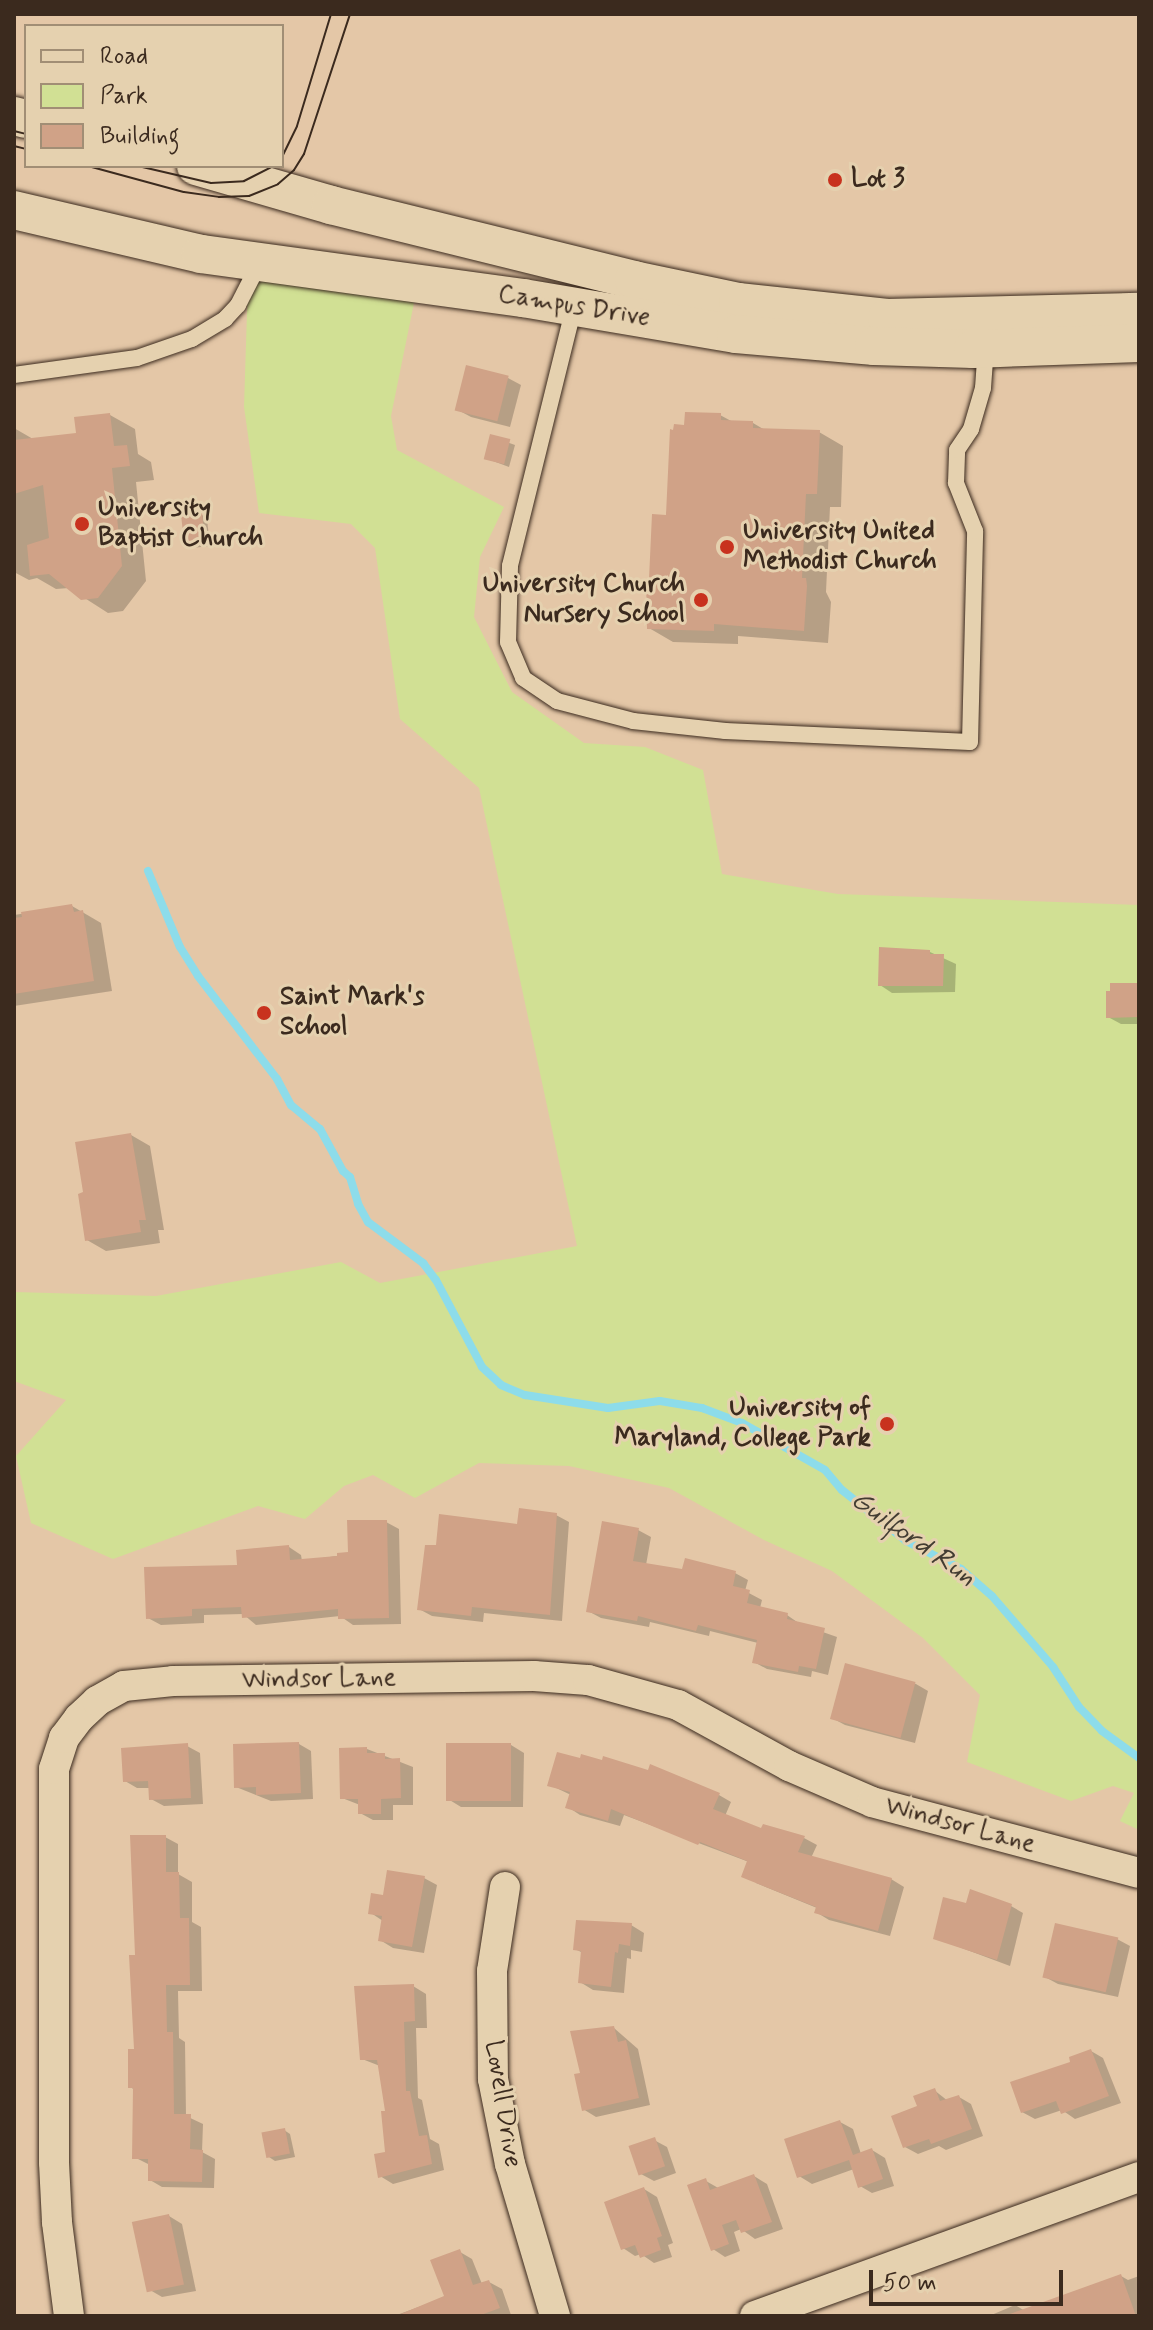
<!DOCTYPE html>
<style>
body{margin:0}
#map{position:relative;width:1153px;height:2330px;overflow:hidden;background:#e4c7a7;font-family:Mynerve,sans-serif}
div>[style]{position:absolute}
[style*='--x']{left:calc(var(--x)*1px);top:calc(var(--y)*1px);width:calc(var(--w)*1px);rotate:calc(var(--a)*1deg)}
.green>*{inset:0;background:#d1e094}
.shadow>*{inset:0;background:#0003}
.stream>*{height:8px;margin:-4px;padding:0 4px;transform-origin:4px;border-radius:4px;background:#8ddcea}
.building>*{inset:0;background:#d0a287;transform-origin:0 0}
.roads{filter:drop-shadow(0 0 2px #3b2a1e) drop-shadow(0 0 2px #3b2a1e)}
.service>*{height:16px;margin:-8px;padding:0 8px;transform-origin:8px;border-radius:8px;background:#e5d1af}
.minor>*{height:30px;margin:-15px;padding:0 15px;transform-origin:15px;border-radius:15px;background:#e5d1af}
.tertiary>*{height:38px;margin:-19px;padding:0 19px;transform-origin:19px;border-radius:19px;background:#e5d1af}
.tram>*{height:2px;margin:-1px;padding:0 1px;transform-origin:1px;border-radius:1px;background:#3b2a1e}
.dots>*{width:22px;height:22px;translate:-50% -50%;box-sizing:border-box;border:4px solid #e5d1af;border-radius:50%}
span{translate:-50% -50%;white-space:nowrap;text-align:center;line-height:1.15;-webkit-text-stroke:6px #e5d1af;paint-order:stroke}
.poi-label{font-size:26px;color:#3b2a1e;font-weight:700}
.left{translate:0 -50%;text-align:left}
.right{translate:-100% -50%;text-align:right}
.street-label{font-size:26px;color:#3b2a1e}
.water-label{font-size:28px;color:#433c32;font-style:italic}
.frame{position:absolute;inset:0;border:16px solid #3b2a1e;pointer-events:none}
.legend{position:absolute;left:24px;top:24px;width:260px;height:144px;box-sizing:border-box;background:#e5d1af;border:2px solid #a18e75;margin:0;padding:10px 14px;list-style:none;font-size:24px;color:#3b2a1e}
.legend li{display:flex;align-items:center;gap:16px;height:40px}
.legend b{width:40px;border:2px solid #a18e75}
.scale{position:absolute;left:869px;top:2270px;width:194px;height:36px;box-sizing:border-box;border:4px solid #3b2a1e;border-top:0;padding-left:10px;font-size:24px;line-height:28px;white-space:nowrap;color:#3b2a1e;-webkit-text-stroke:6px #e5d1af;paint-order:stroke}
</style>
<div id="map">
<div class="green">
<i style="clip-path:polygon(249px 249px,415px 298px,391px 416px,397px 450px,504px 507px,480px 557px,474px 617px,512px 692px,584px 743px,645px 747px,703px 770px,722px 874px,838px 894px,1139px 905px,1139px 1830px,1120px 1821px,1134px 1793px,1113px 1786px,1071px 1801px,967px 1762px,980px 1695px,923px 1638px,832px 1571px,764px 1540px,669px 1488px,569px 1466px,479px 1463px,415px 1498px,373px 1475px,344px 1486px,305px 1519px,258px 1506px,113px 1559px,31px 1523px,16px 1456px,66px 1400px,14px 1381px,14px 1292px,156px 1296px,341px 1262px,380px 1283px,577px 1246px,479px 788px,400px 719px,375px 548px,351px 524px,259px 513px,244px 407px)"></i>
</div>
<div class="shadow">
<i style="clip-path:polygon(508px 378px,521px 385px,510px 427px,471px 417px,458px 410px)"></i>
<i style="clip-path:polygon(110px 415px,135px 429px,138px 454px,151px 462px,154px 480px,136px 482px,146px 581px,123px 611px,108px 613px,69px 588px,56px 589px,37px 578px,29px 580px,14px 572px,14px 428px,33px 439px,78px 435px)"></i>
<i style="clip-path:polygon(720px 415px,733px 422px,753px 423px,765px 430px,819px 432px,843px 446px,841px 507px,830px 507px,826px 592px,831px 602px,828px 643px,738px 636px,738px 644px,673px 642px,649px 628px,651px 581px,686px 427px)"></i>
<i style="clip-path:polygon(491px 436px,515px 445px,509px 467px,485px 458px)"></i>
<i style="clip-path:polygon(202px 515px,207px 519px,210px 546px,192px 548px,186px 545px)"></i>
<i style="clip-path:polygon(72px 906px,101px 923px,112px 991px,14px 1006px,14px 915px)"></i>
<i style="clip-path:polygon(930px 952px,956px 964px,955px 992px,892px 993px,880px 985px)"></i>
<i style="clip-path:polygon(1139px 985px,1139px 1024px,1121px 1024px,1108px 1017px,1112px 993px)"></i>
<i style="clip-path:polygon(131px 1135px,150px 1146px,164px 1230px,158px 1230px,160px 1243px,106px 1251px,87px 1240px,86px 1194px)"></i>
<i style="clip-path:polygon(556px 1515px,569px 1522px,562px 1621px,484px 1613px,483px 1622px,432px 1616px,419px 1609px,437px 1548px)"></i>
<i style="clip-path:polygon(386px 1522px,399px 1529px,401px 1624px,353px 1625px,340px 1616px,256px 1625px,243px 1614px,204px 1615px,204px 1623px,161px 1625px,148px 1618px,239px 1567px,289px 1547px,301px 1555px,302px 1561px,350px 1554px)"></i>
<i style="clip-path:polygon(638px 1530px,651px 1537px,646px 1565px,683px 1572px,735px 1573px,748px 1580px,745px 1591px,762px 1600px,760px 1608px,787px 1615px,800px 1624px,837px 1637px,828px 1675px,812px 1671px,811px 1677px,767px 1669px,754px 1662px,758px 1643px,710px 1631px,709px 1636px,650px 1622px,649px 1627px,601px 1618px,588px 1611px)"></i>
<i style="clip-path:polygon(846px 1666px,916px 1684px,928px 1691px,915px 1743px,845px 1725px,832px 1718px)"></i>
<i style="clip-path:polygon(299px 1744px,311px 1751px,313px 1799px,271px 1801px,236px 1787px)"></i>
<i style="clip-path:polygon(511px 1745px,524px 1753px,523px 1807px,461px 1807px,448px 1799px)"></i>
<i style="clip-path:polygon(187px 1746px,200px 1753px,203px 1804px,164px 1806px,151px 1799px,150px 1788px,137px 1788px,125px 1781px)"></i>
<i style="clip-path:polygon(367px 1749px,413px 1767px,413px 1805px,393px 1805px,393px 1820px,373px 1820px,360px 1813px,360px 1805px,342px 1798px)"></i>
<i style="clip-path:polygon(550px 1785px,719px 1795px,731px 1802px,725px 1816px,762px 1831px,764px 1826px,804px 1838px,817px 1845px,811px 1858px,891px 1879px,904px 1887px,890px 1936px,829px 1920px,816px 1912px,817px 1908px,756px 1883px,749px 1862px,624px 1815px,620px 1826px,580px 1815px,568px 1807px,571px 1795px)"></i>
<i style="clip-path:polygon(165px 1837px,178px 1844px,178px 1874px,192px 1882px,192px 1922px,201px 1927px,202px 1991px,178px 1991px,179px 2038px,185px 2042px,186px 2116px,203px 2124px,202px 2152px,215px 2159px,214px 2188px,162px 2187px,150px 2180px,150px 2165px,134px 2157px,135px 2090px,130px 2087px,136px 2051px,137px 1957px)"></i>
<i style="clip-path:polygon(424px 1878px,437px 1885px,424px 1953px,393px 1948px,380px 1940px,383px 1921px,371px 1913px,385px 1897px)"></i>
<i style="clip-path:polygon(968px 1905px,1011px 1906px,1023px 1913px,1010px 1966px,935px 1938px)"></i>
<i style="clip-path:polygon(631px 1925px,644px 1933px,642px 1952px,631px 1950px,631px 1959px,627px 1958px,624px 1993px,593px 1990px,580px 1982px,583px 1953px,575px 1949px)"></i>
<i style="clip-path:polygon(1117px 1939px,1130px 1946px,1118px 1997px,1058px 1984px,1045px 1977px)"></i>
<i style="clip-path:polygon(413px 1986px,426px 1994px,427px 2028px,416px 2028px,418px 2098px,422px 2100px,430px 2139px,439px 2144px,444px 2170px,393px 2184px,380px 2176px,387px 2154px,388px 2112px,380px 2066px,362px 2059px)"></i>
<i style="clip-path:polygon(614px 2028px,638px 2049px,650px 2105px,596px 2117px,583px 2109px,582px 2074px,573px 2032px)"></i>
<i style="clip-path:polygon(1091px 2051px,1103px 2058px,1121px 2103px,1075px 2119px,1062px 2110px,1035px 2119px,1022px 2112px,1073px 2063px)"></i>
<i style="clip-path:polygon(934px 2090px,948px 2101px,959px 2097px,971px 2104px,983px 2136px,946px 2150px,939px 2146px,918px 2154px,905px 2147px,920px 2107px)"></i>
<i style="clip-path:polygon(840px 2122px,853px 2129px,861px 2154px,872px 2150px,885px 2158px,894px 2186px,872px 2193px,860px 2186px,854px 2169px,812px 2184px,799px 2176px)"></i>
<i style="clip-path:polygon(284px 2130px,290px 2134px,295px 2157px,275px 2161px,269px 2157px)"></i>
<i style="clip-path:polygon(654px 2140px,667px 2147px,676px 2173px,654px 2181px,641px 2174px)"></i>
<i style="clip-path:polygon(754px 2176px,767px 2184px,783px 2229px,755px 2239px,741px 2229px,734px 2232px,740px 2251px,725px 2257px,713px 2249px,706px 2181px,720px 2189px)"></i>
<i style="clip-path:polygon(644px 2189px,657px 2197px,673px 2243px,668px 2245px,672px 2257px,654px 2263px,641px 2254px,635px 2256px,623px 2248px)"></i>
<i style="clip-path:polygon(169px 2216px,182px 2224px,196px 2291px,162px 2297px,150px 2290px)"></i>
<i style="clip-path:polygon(460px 2252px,472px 2259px,482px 2284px,489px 2282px,502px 2289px,511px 2315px,394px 2316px,446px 2297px)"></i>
<i style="clip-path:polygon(1121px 2276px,1128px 2280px,1139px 2276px,1139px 2316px,989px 2316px,1015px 2305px,1025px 2311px)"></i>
</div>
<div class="stream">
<i style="--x:148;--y:871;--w:82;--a:67.2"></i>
<i style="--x:180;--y:947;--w:34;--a:58"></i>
<i style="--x:198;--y:976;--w:130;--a:52.5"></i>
<i style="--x:277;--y:1079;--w:30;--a:62"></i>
<i style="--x:291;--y:1105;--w:38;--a:40"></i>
<i style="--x:320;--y:1129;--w:48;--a:61.3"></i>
<i style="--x:343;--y:1171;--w:9;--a:41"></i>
<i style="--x:350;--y:1177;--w:28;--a:73"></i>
<i style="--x:358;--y:1204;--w:21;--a:61"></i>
<i style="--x:368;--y:1222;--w:69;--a:36.7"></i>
<i style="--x:423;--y:1263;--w:21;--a:53"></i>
<i style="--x:436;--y:1280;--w:98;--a:62.1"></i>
<i style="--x:482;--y:1367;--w:26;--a:43"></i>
<i style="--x:501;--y:1385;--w:26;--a:23"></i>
<i style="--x:525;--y:1395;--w:84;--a:8.9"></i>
<i style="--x:608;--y:1408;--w:52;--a:-7.7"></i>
<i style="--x:660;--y:1401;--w:43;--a:9.5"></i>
<i style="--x:702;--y:1408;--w:43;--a:20.6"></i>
<i style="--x:742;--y:1423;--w:95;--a:29.5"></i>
<i style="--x:825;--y:1470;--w:26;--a:50"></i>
<i style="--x:842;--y:1490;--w:82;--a:38.6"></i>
<i style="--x:906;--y:1541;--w:62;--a:27"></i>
<i style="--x:961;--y:1569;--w:41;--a:41.1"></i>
<i style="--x:992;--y:1596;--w:94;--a:49.3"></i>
<i style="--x:1053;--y:1667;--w:48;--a:57"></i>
<i style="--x:1079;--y:1707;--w:33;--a:46"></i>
<i style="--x:1102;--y:1731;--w:46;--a:36.1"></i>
</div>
<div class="building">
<i style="left:466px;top:365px;width:44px;height:47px;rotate:14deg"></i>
<i style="clip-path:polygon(685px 412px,721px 413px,721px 420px,753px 421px,753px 428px,820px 430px,817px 494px,806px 494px,802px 578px,806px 578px,807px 586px,804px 631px,714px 624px,714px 631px,647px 629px,646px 579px,649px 579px,652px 514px,666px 515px,670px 429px,673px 430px,674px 424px,684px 425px)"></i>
<i style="clip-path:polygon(110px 413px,114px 446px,127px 445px,130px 466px,112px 468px,122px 566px,98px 598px,81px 600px,49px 574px,30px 576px,27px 545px,49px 538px,43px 485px,14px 494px,14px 440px,76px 433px,74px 417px)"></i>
<i style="left:490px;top:434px;width:21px;height:26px;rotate:14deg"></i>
<i style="left:202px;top:513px;width:31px;height:21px;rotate:84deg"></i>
<i style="clip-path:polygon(72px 904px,74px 912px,83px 910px,94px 981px,14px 994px,14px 918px,22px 917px,21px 912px)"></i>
<i style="clip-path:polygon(879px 947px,930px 950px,930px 954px,944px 954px,943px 986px,878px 986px)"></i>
<i style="clip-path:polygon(1110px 983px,1139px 983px,1139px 1017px,1106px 1018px,1106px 991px,1110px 991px)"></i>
<i style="clip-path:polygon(131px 1133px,146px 1220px,139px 1220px,141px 1232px,85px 1241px,78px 1194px,83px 1192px,75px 1142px)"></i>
<i style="clip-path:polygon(519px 1508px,557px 1513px,550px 1615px,472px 1607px,471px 1616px,417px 1610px,425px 1545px,436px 1545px,439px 1514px,517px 1524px)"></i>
<i style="clip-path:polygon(347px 1520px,387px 1520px,389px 1618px,338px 1619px,338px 1609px,242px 1618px,241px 1607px,192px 1609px,192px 1616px,146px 1619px,144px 1567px,237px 1565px,236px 1550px,289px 1545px,290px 1560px,337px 1556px,337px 1553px,348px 1552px)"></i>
<i style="clip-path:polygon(602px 1521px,639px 1528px,633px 1561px,682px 1569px,685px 1558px,736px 1571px,733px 1586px,750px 1590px,747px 1603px,788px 1613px,787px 1619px,825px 1628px,816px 1669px,799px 1666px,798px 1672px,752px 1663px,757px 1640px,698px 1625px,696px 1631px,638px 1616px,637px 1621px,586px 1612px)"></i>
<i style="left:845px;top:1663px;width:73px;height:58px;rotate:15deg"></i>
<i style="clip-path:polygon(299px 1742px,301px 1793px,256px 1795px,256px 1787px,234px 1788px,233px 1744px)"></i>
<i style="clip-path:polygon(188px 1743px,191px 1798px,149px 1800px,148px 1781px,123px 1782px,121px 1748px)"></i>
<i style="left:446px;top:1743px;width:65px;height:58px"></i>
<i style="clip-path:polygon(367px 1747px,367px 1753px,385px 1753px,385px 1759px,400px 1758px,401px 1798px,381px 1799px,381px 1814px,358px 1814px,358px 1799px,340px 1799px,339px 1748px)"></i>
<i style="clip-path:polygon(557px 1752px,580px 1758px,581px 1754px,602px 1760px,603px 1756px,648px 1770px,650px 1764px,720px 1793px,713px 1809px,761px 1828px,763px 1824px,805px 1836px,798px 1852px,892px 1878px,878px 1931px,814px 1913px,816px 1907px,741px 1877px,747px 1861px,700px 1842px,698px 1845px,611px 1809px,608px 1821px,565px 1808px,570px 1792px,547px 1786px)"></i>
<i style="clip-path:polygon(130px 1835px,166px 1835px,166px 1872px,179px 1872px,180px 1918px,189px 1918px,190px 1985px,166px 1985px,167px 2032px,173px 2032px,174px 2114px,191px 2114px,190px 2149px,203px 2150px,202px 2182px,148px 2181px,148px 2159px,132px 2159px,133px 2088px,128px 2088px,128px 2049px,134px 2049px,129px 1955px,135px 1955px)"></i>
<i style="clip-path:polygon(387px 1870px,425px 1876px,412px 1947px,378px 1941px,382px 1916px,368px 1914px,371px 1893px,383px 1895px)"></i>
<i style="clip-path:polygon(970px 1889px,1012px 1904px,997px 1960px,933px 1939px,943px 1897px,966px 1903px)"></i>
<i style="clip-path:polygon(576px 1920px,632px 1923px,630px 1946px,619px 1944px,618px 1953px,615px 1952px,611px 1987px,578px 1983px,581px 1951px,573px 1950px)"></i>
<i style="left:1055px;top:1923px;width:65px;height:56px;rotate:13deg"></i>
<i style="clip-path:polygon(414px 1984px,415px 2021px,404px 2022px,406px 2091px,410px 2091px,419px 2136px,427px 2135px,432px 2164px,378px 2178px,374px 2154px,385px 2152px,381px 2111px,385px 2111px,377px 2060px,360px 2060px,354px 1986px)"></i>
<i style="clip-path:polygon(614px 2026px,618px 2042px,626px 2040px,639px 2098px,582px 2111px,574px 2074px,580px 2073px,570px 2031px)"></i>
<i style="clip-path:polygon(1091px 2049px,1109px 2096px,1061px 2114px,1056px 2101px,1021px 2113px,1010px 2082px,1070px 2062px,1069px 2057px)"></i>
<i style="clip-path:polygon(935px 2088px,940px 2101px,959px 2095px,972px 2129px,931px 2144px,929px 2139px,903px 2148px,891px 2116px,917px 2106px,913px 2096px)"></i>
<i style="clip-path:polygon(840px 2120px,853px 2155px,872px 2148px,883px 2179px,858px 2188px,849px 2160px,797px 2178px,784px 2139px)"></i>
<i style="left:285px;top:2128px;width:26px;height:24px;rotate:79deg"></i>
<i style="left:655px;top:2137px;width:31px;height:28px;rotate:71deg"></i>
<i style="clip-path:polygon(754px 2174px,772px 2222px,741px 2233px,736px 2220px,722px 2225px,729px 2244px,711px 2251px,687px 2185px,706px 2178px,710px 2190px)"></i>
<i style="clip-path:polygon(644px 2187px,662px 2236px,657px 2238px,661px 2250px,640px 2258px,635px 2245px,621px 2250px,604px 2202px)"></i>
<i style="left:169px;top:2214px;width:72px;height:38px;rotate:78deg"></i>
<i style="clip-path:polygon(460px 2249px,473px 2285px,489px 2280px,500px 2308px,478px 2316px,396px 2316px,444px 2296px,430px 2260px)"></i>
<i style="clip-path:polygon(1121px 2274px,1136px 2316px,1010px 2316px,1010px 2314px)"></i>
</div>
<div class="roads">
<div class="service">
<i style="--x:574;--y:307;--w:267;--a:103.9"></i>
<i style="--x:510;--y:566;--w:76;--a:91.5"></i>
<i style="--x:508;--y:642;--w:39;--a:67"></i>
<i style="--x:523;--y:678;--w:41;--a:34.1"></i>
<i style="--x:557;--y:701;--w:79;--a:14.7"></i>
<i style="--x:633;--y:721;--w:93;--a:6.2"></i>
<i style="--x:725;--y:731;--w:245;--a:2.6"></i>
<i style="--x:970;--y:742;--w:211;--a:-88.6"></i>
<i style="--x:975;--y:531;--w:52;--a:-111.6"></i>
<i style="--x:956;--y:483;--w:33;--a:-88"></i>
<i style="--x:957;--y:450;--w:25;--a:-56"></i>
<i style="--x:971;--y:429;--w:43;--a:-73.7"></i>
<i style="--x:983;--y:388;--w:42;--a:-85.9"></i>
<i style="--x:14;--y:375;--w:124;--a:-7.9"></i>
<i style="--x:137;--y:358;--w:58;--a:-19.1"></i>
<i style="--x:192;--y:339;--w:39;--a:-31"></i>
<i style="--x:225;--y:319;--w:19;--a:-47"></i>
<i style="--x:238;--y:305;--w:48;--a:-62.9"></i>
</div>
<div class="minor">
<i style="--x:505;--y:1887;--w:85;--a:98.8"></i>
<i style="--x:492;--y:1971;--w:108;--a:89.5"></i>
<i style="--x:493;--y:2079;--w:87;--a:78.7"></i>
<i style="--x:510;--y:2164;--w:159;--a:73.5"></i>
<i style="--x:69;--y:2316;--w:95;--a:-97.3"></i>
<i style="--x:57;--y:2222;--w:60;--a:-92.9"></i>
<i style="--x:54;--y:2162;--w:393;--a:-90"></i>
<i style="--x:54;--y:1769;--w:33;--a:-72"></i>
<i style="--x:64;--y:1738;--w:25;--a:-53"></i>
<i style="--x:79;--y:1718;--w:25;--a:-43"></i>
<i style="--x:97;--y:1701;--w:31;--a:-29"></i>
<i style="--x:124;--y:1686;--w:49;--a:-5.8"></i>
<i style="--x:173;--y:1681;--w:361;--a:-0.8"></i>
<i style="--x:534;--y:1676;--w:54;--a:4.2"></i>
<i style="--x:588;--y:1680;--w:93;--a:15.5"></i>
<i style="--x:678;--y:1705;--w:127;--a:28.8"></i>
<i style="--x:789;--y:1766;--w:90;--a:23.4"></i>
<i style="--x:872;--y:1802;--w:276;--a:14.9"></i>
<i style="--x:755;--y:2316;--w:408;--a:-19.9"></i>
</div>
<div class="tertiary">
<i style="--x:14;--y:116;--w:12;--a:14"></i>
<i style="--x:196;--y:166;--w:141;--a:16.1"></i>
<i style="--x:331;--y:205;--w:312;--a:13.9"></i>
<i style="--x:634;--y:280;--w:106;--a:11.9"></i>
<i style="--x:738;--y:302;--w:150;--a:6.1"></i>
<i style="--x:887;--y:318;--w:252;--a:-1.4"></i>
<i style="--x:14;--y:210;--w:192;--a:13.2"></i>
<i style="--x:201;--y:254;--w:325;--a:7.8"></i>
<i style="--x:523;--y:298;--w:216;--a:9.6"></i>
<i style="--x:736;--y:334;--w:139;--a:5"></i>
<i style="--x:874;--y:346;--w:99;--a:1.7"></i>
<i style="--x:973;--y:349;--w:166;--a:-2.1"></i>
</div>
</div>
<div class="tram">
<i style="--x:14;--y:131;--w:12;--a:14"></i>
<i style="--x:14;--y:146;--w:12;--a:14"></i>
<i style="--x:282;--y:157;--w:34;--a:-64"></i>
<i style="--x:297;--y:126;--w:117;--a:-73.1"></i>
<i style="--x:88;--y:166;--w:99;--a:15.2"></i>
<i style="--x:184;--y:192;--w:35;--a:8"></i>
<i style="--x:219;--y:197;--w:30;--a:-2"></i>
<i style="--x:249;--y:196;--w:31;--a:-22"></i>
<i style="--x:278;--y:184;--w:21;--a:-41"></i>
<i style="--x:294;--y:170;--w:19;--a:-58"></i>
<i style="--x:304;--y:154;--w:147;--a:-71.8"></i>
<i style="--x:138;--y:166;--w:75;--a:13.1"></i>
<i style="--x:211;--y:183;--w:33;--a:-3"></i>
<i style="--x:244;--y:181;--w:34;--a:-27"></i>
</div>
<div class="dots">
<i style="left:835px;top:180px;background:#c8321e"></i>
<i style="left:82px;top:524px;background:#c8321e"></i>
<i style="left:727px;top:547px;background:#c8321e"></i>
<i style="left:701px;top:600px;background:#c8321e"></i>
<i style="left:264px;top:1013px;background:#c8321e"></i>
<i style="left:887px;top:1424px;background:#c8321e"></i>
</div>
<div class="poi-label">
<span class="left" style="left:851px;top:180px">Lot 3</span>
<span class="left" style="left:98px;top:524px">University<br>Baptist Church</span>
<span class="left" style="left:743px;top:547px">University United<br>Methodist Church</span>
<span class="right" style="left:685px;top:600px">University Church<br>Nursery School</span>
<span class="left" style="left:280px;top:1013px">Saint Mark's<br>School</span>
<span class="right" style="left:871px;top:1424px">University of<br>Maryland, College Park</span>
</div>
<div class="street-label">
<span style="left:574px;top:307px;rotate:9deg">Campus Drive</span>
<span style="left:319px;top:1680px;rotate:-1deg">Windsor Lane</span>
<span style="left:960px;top:1826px;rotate:15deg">Windsor Lane</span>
<span style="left:502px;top:2104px;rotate:81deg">Lovell Drive</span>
</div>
<div class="water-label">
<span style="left:913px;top:1539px;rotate:35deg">Guilford Run</span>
</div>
<div class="frame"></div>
<ul class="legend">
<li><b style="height:10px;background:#e5d1af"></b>Road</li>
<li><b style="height:22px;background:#d1e094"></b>Park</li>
<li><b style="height:22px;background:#d0a287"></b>Building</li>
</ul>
<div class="scale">50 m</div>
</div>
